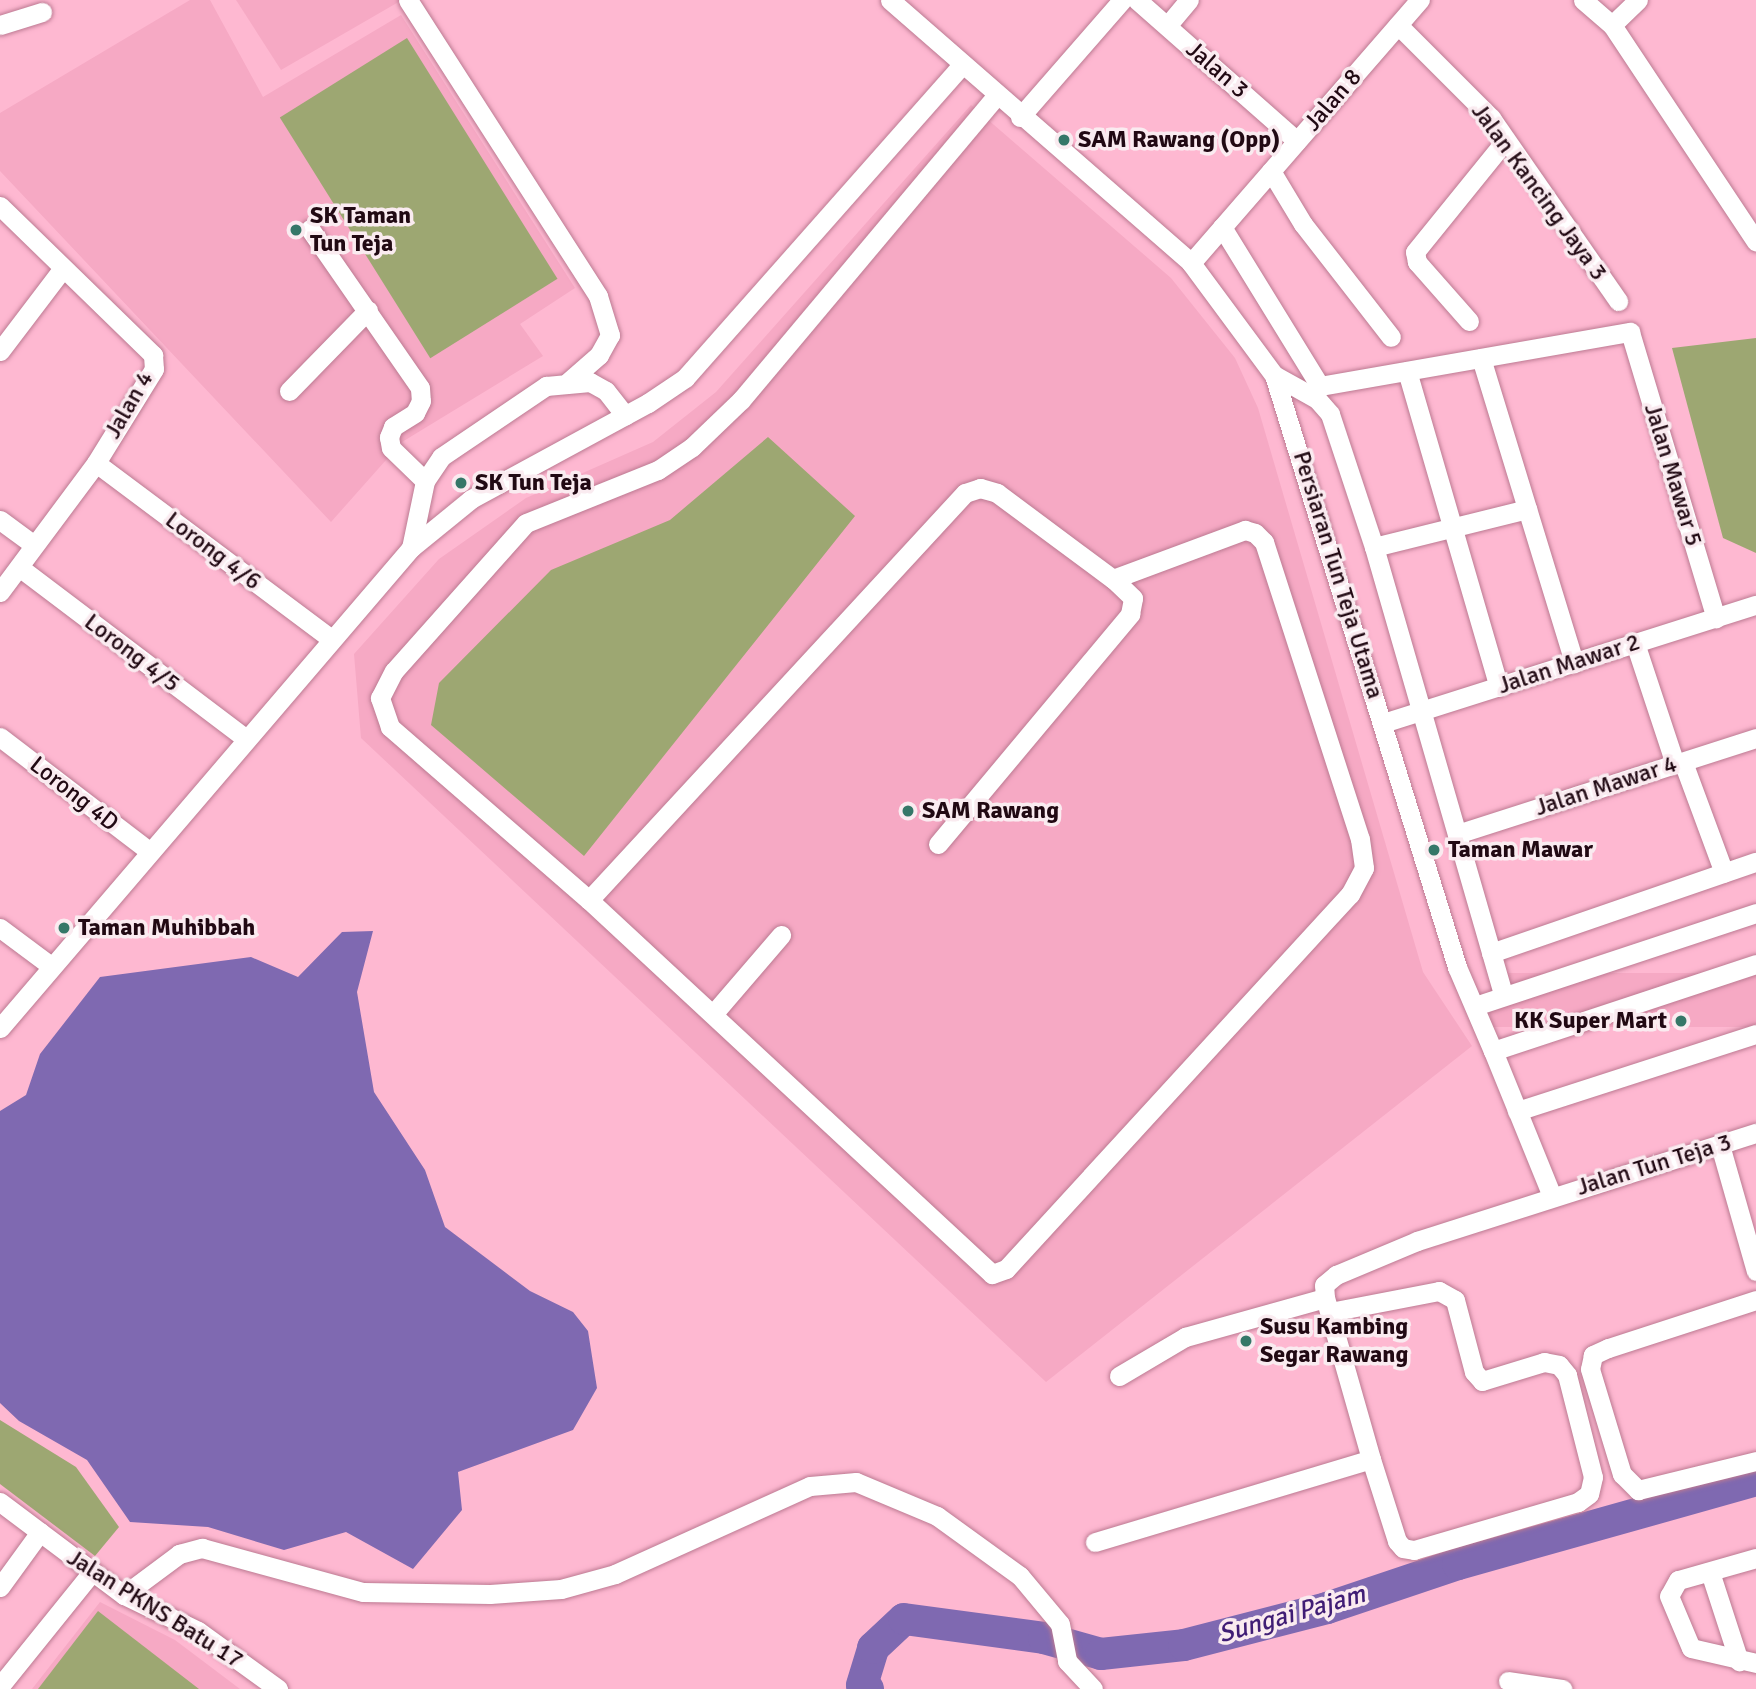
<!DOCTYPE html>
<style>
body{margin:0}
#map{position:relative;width:1756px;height:1689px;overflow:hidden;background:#feb8d1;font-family:Signika,sans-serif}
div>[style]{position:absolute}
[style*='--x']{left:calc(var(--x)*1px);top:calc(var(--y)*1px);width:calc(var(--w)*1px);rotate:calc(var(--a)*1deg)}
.built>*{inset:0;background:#f6a9c4;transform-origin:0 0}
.green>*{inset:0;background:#9da772;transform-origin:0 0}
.water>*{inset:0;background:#7f69b1}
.river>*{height:32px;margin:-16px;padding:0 16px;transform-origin:16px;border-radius:16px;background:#7f69b1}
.roads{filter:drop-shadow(0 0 2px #bc7a92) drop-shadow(0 0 2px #bc7a92)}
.minor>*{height:19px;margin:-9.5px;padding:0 9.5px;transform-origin:9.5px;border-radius:9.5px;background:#fff}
.dots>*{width:19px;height:19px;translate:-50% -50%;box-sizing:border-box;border:4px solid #faebf0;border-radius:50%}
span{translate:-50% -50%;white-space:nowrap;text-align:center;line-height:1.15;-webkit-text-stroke:7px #faebf0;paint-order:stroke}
.street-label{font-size:24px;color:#210913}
.poi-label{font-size:24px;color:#210913;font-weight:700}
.left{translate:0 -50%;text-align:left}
.right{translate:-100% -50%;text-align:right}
.water-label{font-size:26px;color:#401d75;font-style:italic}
</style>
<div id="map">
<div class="built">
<i style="clip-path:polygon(190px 0,210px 0,263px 97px,401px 15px,575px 288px,520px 324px,543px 356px,402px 442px,331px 522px,0 171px,0 113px)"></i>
<i style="clip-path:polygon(236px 0,402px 0,281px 70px)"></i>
<i style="clip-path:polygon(971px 105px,1171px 278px,1235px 358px,1258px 408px,1423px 972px,1472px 1046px,1046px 1382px,361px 738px,354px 654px,439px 559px,526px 498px,653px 442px,716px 392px)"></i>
<i style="left:1756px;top:973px;width:54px;height:266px;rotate:90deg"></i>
<i style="clip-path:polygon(100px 1602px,175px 1640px,240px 1689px,32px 1689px)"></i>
</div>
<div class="green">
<i style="left:407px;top:38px;width:284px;height:150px;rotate:58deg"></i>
<i style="clip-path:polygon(1756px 338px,1756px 553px,1723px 538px,1672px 348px)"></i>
<i style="clip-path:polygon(768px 437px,855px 516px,584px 856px,431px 725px,439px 683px,551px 570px,670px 520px)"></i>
<i style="clip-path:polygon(0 1420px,76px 1467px,119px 1527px,95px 1556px,0 1484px)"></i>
<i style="clip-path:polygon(98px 1611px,199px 1689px,38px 1689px)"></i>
</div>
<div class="water">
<i style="clip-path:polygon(373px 931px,357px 992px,374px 1092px,425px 1170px,445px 1227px,530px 1291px,573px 1312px,588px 1331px,597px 1388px,573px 1430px,458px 1472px,462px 1510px,413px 1569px,346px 1532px,284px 1550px,208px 1527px,130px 1522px,87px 1460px,19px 1421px,0 1403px,0 1111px,26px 1095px,40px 1054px,100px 977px,251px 957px,298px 977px,342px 932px)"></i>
</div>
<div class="river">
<i style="--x:868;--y:1689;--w:7;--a:-146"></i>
<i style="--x:862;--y:1685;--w:39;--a:-73"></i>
<i style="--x:873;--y:1648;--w:42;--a:-43.1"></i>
<i style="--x:904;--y:1619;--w:141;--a:7.7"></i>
<i style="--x:1044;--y:1638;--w:59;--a:15.7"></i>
<i style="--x:1101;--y:1654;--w:83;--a:-6.2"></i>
<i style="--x:1184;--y:1645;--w:148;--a:-14.5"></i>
<i style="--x:1327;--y:1608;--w:138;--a:-18.6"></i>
<i style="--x:1458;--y:1564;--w:310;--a:-15.7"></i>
</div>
<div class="roads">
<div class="minor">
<i style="--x:408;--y:0;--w:352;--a:57.3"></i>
<i style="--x:598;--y:296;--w:41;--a:72.9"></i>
<i style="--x:610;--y:335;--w:23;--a:119"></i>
<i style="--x:599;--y:355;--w:41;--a:138.9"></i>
<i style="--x:890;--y:0;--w:400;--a:41.1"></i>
<i style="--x:1191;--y:263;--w:139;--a:53.5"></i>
<i style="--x:1274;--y:375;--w:620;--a:72.82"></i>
<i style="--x:1457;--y:967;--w:91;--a:66.8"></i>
<i style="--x:1493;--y:1051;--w:277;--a:-18.3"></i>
<i style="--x:1137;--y:0;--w:213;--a:41.4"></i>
<i style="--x:1583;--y:0;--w:38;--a:41"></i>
<i style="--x:1612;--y:25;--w:260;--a:56.4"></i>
<i style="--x:0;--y:25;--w:44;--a:-17.2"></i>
<i style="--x:1398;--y:25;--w:132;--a:45"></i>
<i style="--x:1491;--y:118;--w:223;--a:55.2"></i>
<i style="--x:1612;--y:25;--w:36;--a:-44"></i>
<i style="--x:1167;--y:26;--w:34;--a:-50"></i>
<i style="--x:1020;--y:117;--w:155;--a:-48.9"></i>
<i style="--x:1271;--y:171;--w:62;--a:58.9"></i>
<i style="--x:1303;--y:224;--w:143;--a:52.1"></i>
<i style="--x:0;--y:206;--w:214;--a:44.2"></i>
<i style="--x:153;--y:355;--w:14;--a:86"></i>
<i style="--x:154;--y:369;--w:110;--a:121.7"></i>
<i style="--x:96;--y:463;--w:161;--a:126.7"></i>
<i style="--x:1222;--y:227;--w:187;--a:58.4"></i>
<i style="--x:310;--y:229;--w:193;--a:55.3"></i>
<i style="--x:420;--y:388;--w:13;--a:86"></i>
<i style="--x:421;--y:401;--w:13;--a:117"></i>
<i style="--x:415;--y:413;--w:26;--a:148"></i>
<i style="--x:393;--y:427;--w:11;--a:112"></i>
<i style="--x:389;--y:437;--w:11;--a:80"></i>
<i style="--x:391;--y:448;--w:47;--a:44.1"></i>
<i style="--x:1191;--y:263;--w:349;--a:-49"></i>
<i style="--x:1469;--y:321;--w:79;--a:-131.4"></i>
<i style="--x:1417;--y:262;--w:10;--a:-101"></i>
<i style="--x:1415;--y:252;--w:143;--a:-51"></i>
<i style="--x:0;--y:351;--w:104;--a:-52.8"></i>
<i style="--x:1481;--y:358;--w:319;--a:73"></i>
<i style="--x:1407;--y:371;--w:329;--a:73.8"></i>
<i style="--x:1274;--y:375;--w:49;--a:29.2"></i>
<i style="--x:1317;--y:399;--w:20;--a:49"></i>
<i style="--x:1330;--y:414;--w:140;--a:71.7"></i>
<i style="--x:1374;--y:547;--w:466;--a:73.9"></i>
<i style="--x:1320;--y:386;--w:315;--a:-9.9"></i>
<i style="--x:1630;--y:332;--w:299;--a:73.3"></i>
<i style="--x:289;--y:391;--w:113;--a:-45.7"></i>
<i style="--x:96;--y:463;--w:292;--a:36.8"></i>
<i style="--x:0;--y:520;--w:42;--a:36.3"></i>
<i style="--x:1374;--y:547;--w:158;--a:-13.9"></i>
<i style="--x:411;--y:548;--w:68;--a:-78.2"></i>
<i style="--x:425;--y:481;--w:29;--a:-56"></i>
<i style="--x:441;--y:457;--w:127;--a:-34.1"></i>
<i style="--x:546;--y:386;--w:44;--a:-5.2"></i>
<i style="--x:590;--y:382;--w:18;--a:29"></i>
<i style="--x:606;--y:391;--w:31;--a:52"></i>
<i style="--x:19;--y:567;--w:283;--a:37.1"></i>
<i style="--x:1635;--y:643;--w:127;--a:71.7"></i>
<i style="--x:1383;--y:723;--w:391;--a:-17.6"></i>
<i style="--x:0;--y:737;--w:188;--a:37.4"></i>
<i style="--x:1683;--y:762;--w:118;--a:69.7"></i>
<i style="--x:1457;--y:834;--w:314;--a:-17.8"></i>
<i style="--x:938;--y:844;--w:300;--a:-50.1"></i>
<i style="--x:1130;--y:614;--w:16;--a:-79"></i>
<i style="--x:1133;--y:598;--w:28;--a:-136"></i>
<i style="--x:589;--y:900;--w:554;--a:-47.27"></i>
<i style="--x:965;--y:493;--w:16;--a:-18"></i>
<i style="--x:980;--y:488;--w:18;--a:16"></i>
<i style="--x:997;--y:493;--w:144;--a:36.6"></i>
<i style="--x:1113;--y:579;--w:141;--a:-20.4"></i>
<i style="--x:1245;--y:530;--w:10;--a:17"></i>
<i style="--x:1255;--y:533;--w:13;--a:45"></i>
<i style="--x:1264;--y:542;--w:312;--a:72.1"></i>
<i style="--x:1360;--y:839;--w:29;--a:82"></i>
<i style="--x:1364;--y:868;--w:30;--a:118"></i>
<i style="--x:1350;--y:894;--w:509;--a:132.53"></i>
<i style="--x:1006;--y:1269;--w:15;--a:160"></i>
<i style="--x:992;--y:1274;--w:550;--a:-137.14"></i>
<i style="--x:589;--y:900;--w:264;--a:-139"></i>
<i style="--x:390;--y:727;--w:31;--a:-109"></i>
<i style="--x:380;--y:698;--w:30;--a:-63"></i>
<i style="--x:394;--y:671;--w:198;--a:-48.3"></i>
<i style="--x:526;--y:523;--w:142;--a:-21.9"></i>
<i style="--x:658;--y:470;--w:41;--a:-34.1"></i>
<i style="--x:692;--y:447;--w:68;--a:-43.8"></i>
<i style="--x:741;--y:400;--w:397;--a:-50"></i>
<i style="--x:0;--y:928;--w:64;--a:36.7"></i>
<i style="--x:1491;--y:953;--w:280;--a:-19"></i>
<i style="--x:1475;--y:1006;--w:296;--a:-18.3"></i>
<i style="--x:714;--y:1013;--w:103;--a:-49.3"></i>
<i style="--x:0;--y:1028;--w:632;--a:-49.43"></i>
<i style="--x:411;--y:548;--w:77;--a:-39.2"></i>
<i style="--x:471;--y:499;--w:201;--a:-28.5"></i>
<i style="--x:648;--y:403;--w:45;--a:-34"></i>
<i style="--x:685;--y:378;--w:417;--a:-48.5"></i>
<i style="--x:1493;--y:1051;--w:157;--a:67.9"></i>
<i style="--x:1517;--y:1111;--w:251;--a:-17.9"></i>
<i style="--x:1720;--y:1145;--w:131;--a:74.1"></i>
<i style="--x:1756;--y:1300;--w:156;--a:162"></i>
<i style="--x:1608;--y:1348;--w:17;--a:155"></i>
<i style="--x:1593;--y:1355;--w:14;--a:102"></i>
<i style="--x:1590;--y:1369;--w:110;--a:73.1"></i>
<i style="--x:1622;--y:1474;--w:23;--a:45"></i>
<i style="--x:1638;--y:1490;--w:122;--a:-13.8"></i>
<i style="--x:1330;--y:1312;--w:111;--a:-10.9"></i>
<i style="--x:1439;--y:1291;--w:18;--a:29"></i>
<i style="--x:1455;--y:1300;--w:74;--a:75.2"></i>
<i style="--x:1474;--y:1372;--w:12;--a:48"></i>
<i style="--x:1482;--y:1381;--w:65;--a:-17"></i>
<i style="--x:1544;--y:1362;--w:15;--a:11"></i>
<i style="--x:1559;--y:1365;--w:13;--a:51"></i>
<i style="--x:1567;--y:1375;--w:105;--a:75.7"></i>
<i style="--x:1593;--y:1477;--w:17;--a:103"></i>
<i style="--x:1589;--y:1494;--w:14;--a:144"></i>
<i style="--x:1578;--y:1502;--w:171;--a:163.7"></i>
<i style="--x:1414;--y:1550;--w:11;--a:-170"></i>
<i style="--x:1403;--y:1548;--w:9;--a:-131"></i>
<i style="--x:1397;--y:1541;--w:86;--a:-107.6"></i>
<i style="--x:1371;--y:1459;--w:167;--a:-105.9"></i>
<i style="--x:1325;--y:1298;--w:13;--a:-94"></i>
<i style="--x:1324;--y:1285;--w:16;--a:-40"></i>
<i style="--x:1336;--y:1275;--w:88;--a:-22.8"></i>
<i style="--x:1417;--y:1241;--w:356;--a:-17.7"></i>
<i style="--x:1119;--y:1376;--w:77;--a:-30.6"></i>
<i style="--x:1185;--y:1337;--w:145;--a:-15.6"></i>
<i style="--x:0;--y:1502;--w:155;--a:36.9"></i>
<i style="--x:124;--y:1595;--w:82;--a:25.9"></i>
<i style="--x:198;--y:1631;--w:99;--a:35.9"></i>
<i style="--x:1095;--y:1542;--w:288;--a:-16.7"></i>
<i style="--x:1756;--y:1558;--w:81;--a:164.2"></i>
<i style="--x:1678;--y:1580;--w:18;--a:119"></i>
<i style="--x:1669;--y:1596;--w:56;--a:67.1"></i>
<i style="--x:1691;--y:1648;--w:67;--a:13"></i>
<i style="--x:1710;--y:1572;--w:94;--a:72"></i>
<i style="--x:0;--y:1587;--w:68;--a:-54"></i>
<i style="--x:124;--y:1595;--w:69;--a:-36.7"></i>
<i style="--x:179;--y:1554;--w:24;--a:-15"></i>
<i style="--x:202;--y:1548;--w:167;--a:15.3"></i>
<i style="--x:363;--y:1592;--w:127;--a:0.9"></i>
<i style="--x:490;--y:1594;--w:71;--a:-4"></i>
<i style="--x:561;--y:1589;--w:56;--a:-15.5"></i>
<i style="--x:615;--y:1574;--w:214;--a:-24.3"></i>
<i style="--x:810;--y:1486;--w:46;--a:-5"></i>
<i style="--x:856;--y:1482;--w:88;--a:22.8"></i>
<i style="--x:937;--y:1516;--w:102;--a:35.9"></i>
<i style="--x:1020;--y:1576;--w:62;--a:50.2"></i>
<i style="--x:1060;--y:1624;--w:38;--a:79"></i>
<i style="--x:1067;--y:1661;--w:38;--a:47"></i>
<i style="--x:1508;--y:1681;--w:55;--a:8.4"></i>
<i style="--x:0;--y:1686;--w:146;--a:-51.1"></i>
</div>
</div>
<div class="dots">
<i style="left:1064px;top:140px;background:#357768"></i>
<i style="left:296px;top:230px;background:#357768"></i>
<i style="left:461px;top:483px;background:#357768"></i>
<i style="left:908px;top:811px;background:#357768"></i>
<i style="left:1434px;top:850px;background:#357768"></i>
<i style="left:64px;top:928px;background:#357768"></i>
<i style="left:1681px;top:1021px;background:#357768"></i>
<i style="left:1246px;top:1341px;background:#357768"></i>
</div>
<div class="street-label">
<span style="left:1217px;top:70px;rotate:41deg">Jalan 3</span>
<span style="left:1333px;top:100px;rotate:-49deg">Jalan 8</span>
<span style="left:1539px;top:192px;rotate:54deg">Jalan Kancing Jaya 3</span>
<span style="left:129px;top:405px;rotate:-60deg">Jalan 4</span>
<span style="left:1673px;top:475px;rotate:73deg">Jalan Mawar 5</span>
<span style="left:213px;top:551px;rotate:37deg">Lorong 4/6</span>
<span style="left:1338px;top:575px;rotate:73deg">Persiaran Tun Teja Utama</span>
<span style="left:132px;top:653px;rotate:37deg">Lorong 4/5</span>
<span style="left:1569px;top:664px;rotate:-18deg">Jalan Mawar 2</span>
<span style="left:1606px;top:786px;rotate:-18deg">Jalan Mawar 4</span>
<span style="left:74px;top:794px;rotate:38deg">Lorong 4D</span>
<span style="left:1654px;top:1165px;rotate:-17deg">Jalan Tun Teja 3</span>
<span style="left:155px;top:1609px;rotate:32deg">Jalan PKNS Batu 17</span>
</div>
<div class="poi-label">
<span class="left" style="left:1078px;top:140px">SAM Rawang (Opp)</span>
<span class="left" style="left:310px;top:230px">SK Taman<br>Tun Teja</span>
<span class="left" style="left:475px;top:483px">SK Tun Teja</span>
<span class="left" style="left:922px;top:811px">SAM Rawang</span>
<span class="left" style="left:1448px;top:850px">Taman Mawar</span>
<span class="left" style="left:78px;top:928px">Taman Muhibbah</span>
<span class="right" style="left:1667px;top:1021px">KK Super Mart</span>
<span class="left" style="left:1260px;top:1341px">Susu Kambing<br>Segar Rawang</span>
</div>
<div class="water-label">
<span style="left:1292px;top:1615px;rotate:-16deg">Sungai Pajam</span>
</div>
</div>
